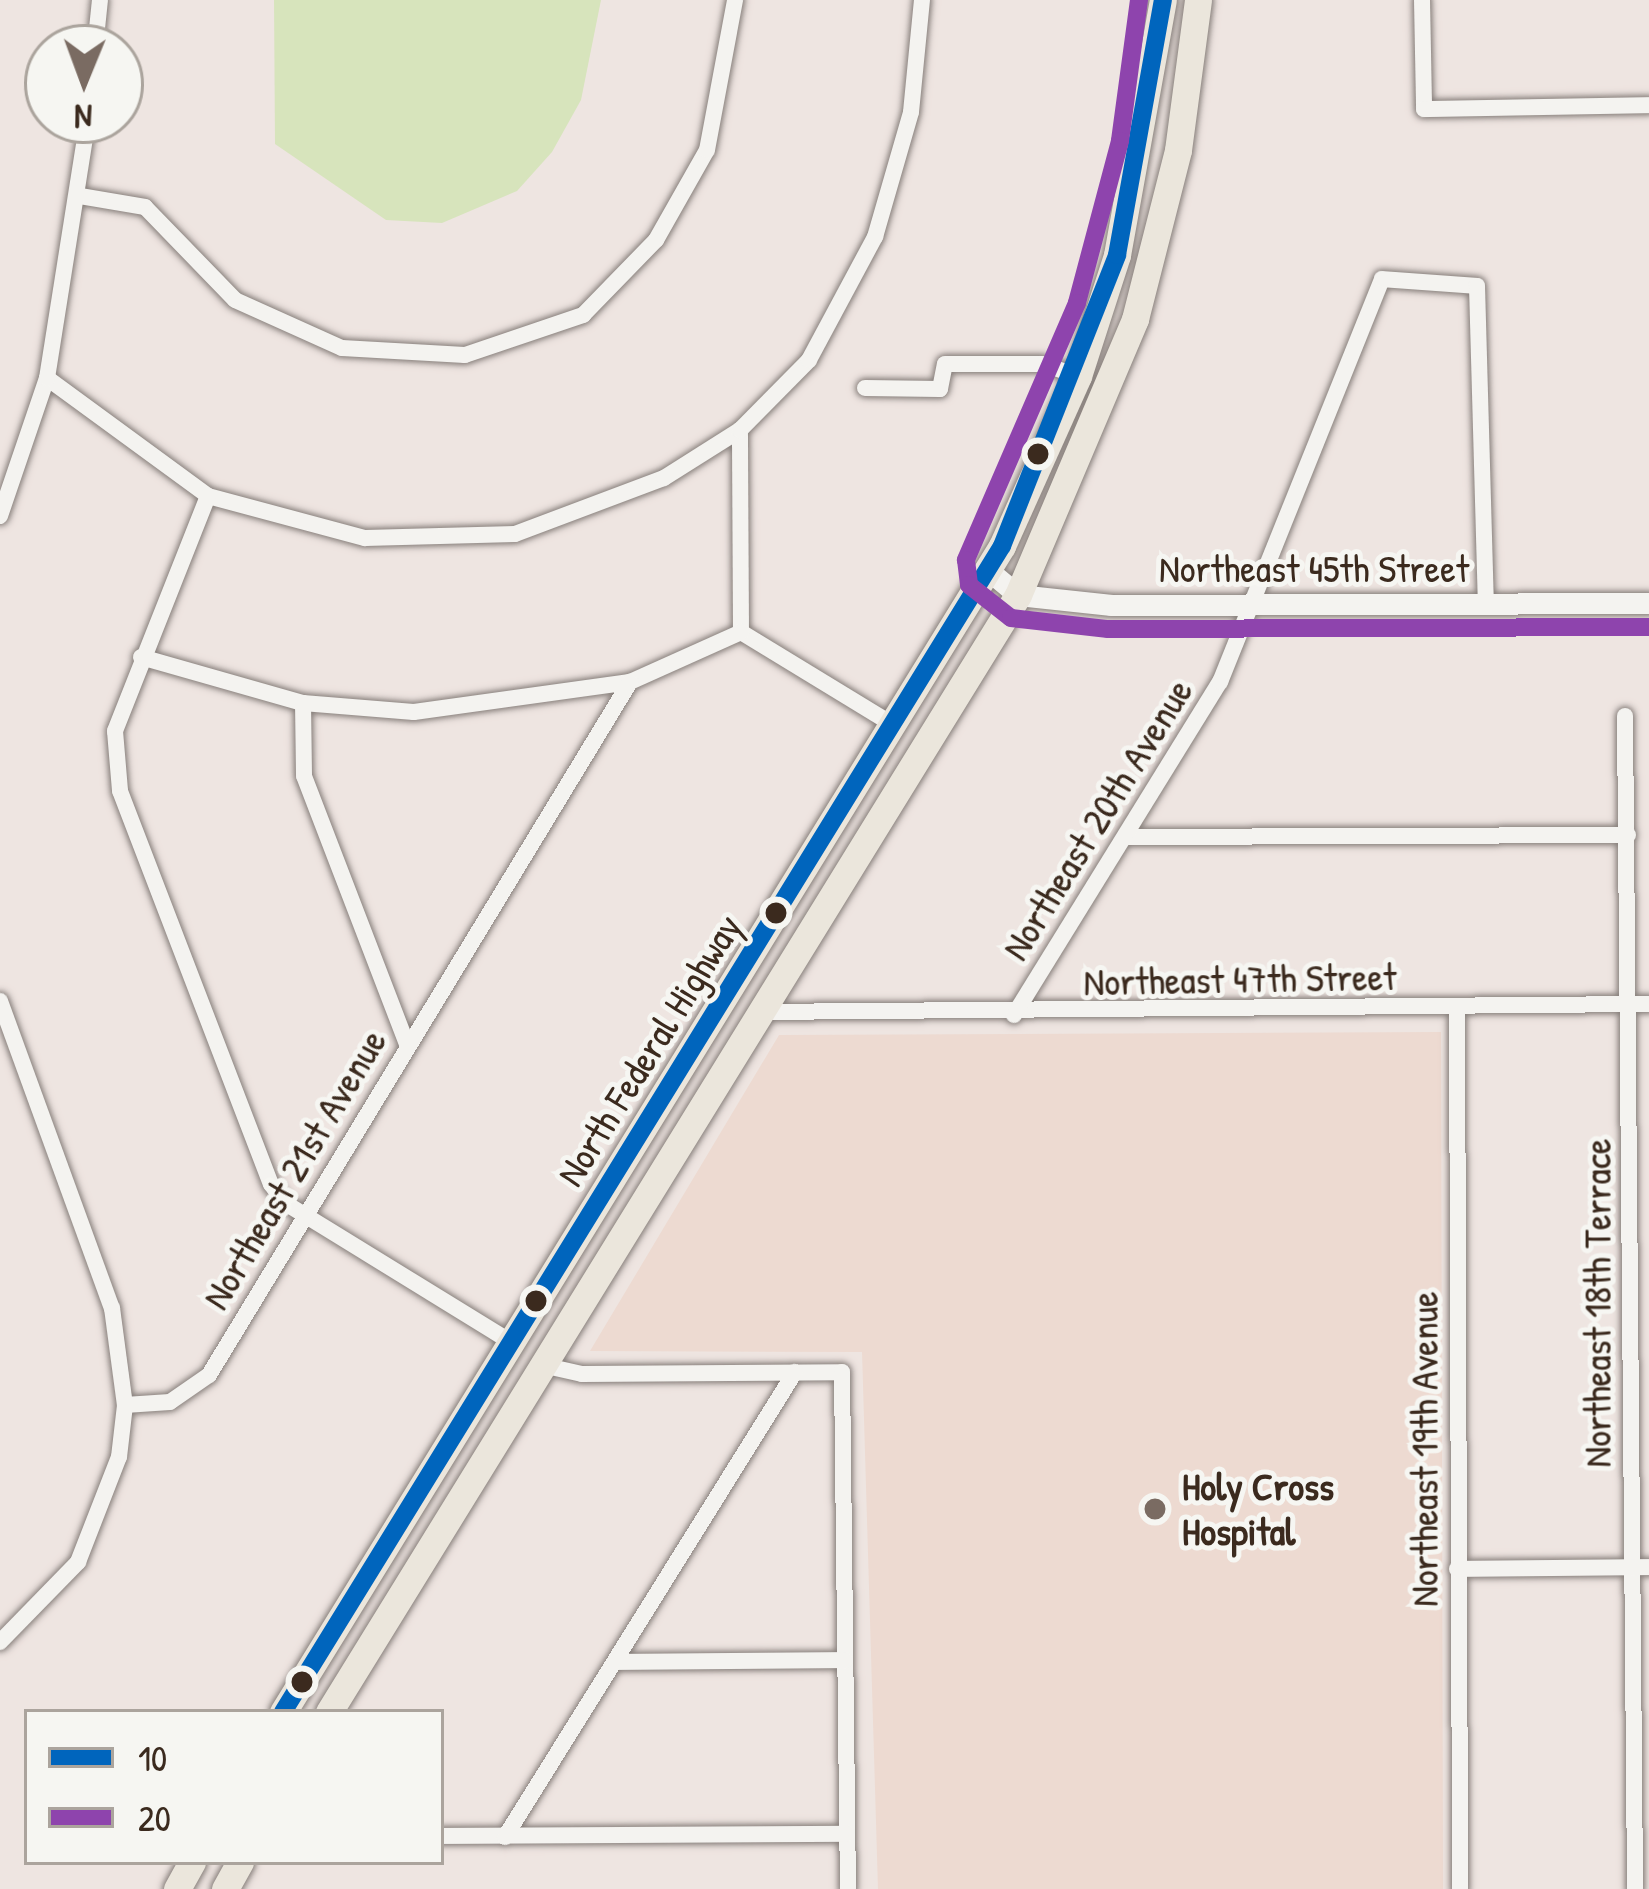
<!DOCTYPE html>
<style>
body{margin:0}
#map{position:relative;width:1649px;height:1889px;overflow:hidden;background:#eee5e1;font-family:"Patrick Hand",sans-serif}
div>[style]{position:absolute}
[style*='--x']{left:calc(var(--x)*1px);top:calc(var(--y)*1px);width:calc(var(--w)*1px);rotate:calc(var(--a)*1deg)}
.built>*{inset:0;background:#eddad1}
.green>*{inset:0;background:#d7e4bc}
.roads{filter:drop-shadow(0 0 3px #877f7b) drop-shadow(0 0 3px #877f7b)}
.minor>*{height:16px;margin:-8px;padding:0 8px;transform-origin:8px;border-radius:8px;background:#f4f3f0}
.tertiary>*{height:21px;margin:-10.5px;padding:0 10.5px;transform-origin:10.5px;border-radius:10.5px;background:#f4f3f0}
.primary>*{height:27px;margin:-13.5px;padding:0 13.5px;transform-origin:13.5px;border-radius:13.5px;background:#ebe6dc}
.bus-1>*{height:18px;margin:-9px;padding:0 9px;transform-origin:9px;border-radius:9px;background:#0065bd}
.bus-2>*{height:18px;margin:-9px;padding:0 9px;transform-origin:9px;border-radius:9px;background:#8e44ad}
.dots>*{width:33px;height:33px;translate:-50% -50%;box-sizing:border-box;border:6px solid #f6f6f2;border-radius:50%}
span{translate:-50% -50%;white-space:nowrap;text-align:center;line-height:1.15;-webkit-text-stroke:10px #f6f6f2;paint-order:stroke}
.street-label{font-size:39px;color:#3b2a1e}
.poi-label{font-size:39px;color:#3b2a1e;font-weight:700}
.left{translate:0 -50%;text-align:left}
.legend{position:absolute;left:24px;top:1709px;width:420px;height:156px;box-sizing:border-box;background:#f6f6f2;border:3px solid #aba49d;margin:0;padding:15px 21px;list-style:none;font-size:36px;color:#3b2a1e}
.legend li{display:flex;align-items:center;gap:24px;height:60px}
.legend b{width:60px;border:3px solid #aba49d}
.north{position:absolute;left:24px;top:24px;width:120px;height:120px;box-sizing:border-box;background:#f6f6f2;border:3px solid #aba49d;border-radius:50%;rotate:181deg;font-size:33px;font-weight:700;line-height:48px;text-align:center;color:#3b2a1e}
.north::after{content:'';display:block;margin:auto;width:42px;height:54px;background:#7a6b62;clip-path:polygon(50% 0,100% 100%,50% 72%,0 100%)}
</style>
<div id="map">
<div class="built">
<i style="clip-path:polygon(1441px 1032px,1443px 1889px,878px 1889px,862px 1352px,590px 1351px,779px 1035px)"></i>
</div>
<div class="green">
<i style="clip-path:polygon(274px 0,601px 0,581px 100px,552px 152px,517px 191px,442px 223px,386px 220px,275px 144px)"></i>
</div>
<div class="roads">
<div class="minor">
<i style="--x:1422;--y:0;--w:109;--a:88.9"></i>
<i style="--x:1424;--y:109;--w:225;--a:-1"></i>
<i style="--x:95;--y:48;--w:48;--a:-84.1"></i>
<i style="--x:80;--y:196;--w:66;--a:9.6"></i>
<i style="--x:145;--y:207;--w:129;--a:45.9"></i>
<i style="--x:235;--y:300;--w:117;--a:24.2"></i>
<i style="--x:342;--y:348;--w:123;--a:3.3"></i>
<i style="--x:465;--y:355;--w:125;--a:-18.7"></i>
<i style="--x:583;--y:315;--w:105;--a:-45.8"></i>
<i style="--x:656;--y:240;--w:103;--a:-60.5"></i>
<i style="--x:707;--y:150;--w:153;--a:-79.4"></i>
<i style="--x:47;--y:378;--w:200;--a:36.2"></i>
<i style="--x:208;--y:496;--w:163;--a:15"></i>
<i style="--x:365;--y:538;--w:150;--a:-1.5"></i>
<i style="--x:515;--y:534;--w:159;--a:-20.6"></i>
<i style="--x:664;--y:478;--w:90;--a:-32.3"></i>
<i style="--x:865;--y:388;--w:75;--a:0.8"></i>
<i style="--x:940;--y:389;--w:25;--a:-79"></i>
<i style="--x:945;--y:364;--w:97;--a:0"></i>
<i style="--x:1042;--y:364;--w:38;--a:18"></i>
<i style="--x:208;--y:496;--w:253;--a:111.6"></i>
<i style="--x:115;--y:731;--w:60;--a:85.2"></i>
<i style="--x:120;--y:791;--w:421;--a:69"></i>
<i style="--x:271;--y:1184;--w:24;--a:54"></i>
<i style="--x:285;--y:1203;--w:268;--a:31.6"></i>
<i style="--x:0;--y:516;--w:146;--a:-71.2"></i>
<i style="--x:47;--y:378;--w:261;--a:-81"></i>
<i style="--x:741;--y:632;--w:202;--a:-90.3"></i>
<i style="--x:740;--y:430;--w:98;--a:-45.4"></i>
<i style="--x:809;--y:360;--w:140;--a:-61.8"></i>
<i style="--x:875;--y:237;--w:130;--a:-73.9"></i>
<i style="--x:911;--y:112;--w:113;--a:-84.4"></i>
<i style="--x:741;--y:632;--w:180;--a:31.4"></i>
<i style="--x:141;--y:657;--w:168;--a:15.9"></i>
<i style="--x:303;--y:703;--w:111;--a:4.6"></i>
<i style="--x:414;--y:712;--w:218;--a:-7.9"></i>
<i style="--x:630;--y:682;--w:122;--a:-24.2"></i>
<i style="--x:303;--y:703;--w:73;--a:89.2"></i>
<i style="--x:304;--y:776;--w:287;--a:69"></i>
<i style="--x:1625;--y:716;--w:1173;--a:89.51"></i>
<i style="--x:1128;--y:837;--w:500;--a:-0.23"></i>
<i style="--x:0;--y:1001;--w:327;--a:70"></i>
<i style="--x:112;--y:1308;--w:98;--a:82.4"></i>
<i style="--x:1457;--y:1008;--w:881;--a:89.8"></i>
<i style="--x:760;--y:1012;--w:889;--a:-0.52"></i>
<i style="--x:1014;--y:1015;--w:392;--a:-58.3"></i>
<i style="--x:1220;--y:682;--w:434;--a:-68.1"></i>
<i style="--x:1382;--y:279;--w:95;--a:4.2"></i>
<i style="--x:1477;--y:286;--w:317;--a:88.4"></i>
<i style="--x:542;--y:1365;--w:41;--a:12.7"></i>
<i style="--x:582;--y:1374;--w:260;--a:-0.4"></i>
<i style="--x:842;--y:1372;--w:517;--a:89.34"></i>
<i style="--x:1457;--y:1569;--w:192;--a:-0.6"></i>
<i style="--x:0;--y:1642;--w:112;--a:-45.7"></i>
<i style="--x:78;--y:1562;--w:113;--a:-68.7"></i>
<i style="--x:119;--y:1457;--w:52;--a:-83.4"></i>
<i style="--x:125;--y:1405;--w:45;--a:-3.8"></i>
<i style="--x:170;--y:1402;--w:47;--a:-34.7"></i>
<i style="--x:209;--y:1375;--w:811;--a:-58.72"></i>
<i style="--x:617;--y:1662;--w:228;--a:-0.5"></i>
<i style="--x:441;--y:1836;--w:406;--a:-0.3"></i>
<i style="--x:505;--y:1837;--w:548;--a:-58.05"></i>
</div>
<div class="tertiary">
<i style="--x:988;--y:570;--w:39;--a:40"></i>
<i style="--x:1018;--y:595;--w:94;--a:6.1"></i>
<i style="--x:1111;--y:605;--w:538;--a:-0.21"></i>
</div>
<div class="primary">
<i style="--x:283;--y:1712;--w:1370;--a:-58.34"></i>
<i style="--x:1002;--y:546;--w:186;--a:-65.9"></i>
<i style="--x:1078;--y:376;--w:127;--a:-72.1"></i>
<i style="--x:1117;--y:255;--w:259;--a:-79.8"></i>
<i style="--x:329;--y:1712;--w:1312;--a:-58.33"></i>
<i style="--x:1018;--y:595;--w:300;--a:-67"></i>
<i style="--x:1135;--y:319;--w:174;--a:-75.7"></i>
<i style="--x:1178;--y:150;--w:151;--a:-82.4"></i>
<i style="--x:177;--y:1889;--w:31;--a:-61"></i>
<i style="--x:225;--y:1889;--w:31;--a:-61"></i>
</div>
</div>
<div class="bus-1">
<i style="--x:283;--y:1712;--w:1370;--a:-58.34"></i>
<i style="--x:1002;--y:546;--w:313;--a:-68.4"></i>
<i style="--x:1117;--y:255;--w:259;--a:-79.8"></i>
</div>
<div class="bus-2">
<i style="--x:1139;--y:0;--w:142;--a:97.7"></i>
<i style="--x:1120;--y:141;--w:168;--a:104.9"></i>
<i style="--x:1077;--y:303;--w:280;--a:113.4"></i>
<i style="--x:966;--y:560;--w:25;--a:83"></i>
<i style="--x:969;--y:585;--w:53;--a:38.2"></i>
<i style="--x:1011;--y:618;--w:98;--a:6.5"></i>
<i style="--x:1108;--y:629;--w:541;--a:-0.21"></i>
</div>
<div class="dots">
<i style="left:1038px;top:454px;background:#3b2a1e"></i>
<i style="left:776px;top:913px;background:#3b2a1e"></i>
<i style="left:536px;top:1301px;background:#3b2a1e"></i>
<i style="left:1155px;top:1509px;background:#7a6b62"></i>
<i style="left:302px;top:1682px;background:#3b2a1e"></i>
</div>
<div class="street-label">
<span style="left:1314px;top:568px">Northeast 45th Street</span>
<span style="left:1097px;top:819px;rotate:-58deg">Northeast 20th Avenue</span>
<span style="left:1240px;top:979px;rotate:-1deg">Northeast 47th Street</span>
<span style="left:649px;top:1050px;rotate:-58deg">North Federal Highway</span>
<span style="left:294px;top:1169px;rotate:-59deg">Northeast 21st Avenue</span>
<span style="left:1597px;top:1303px;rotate:-90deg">Northeast 18th Terrace</span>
<span style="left:1424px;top:1449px;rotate:-90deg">Northeast 19th Avenue</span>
</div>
<div class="poi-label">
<span class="left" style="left:1182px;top:1509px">Holy Cross<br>Hospital</span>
</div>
<ul class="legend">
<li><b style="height:15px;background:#0065bd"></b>10</li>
<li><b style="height:15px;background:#8e44ad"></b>20</li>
</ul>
<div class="north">N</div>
</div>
